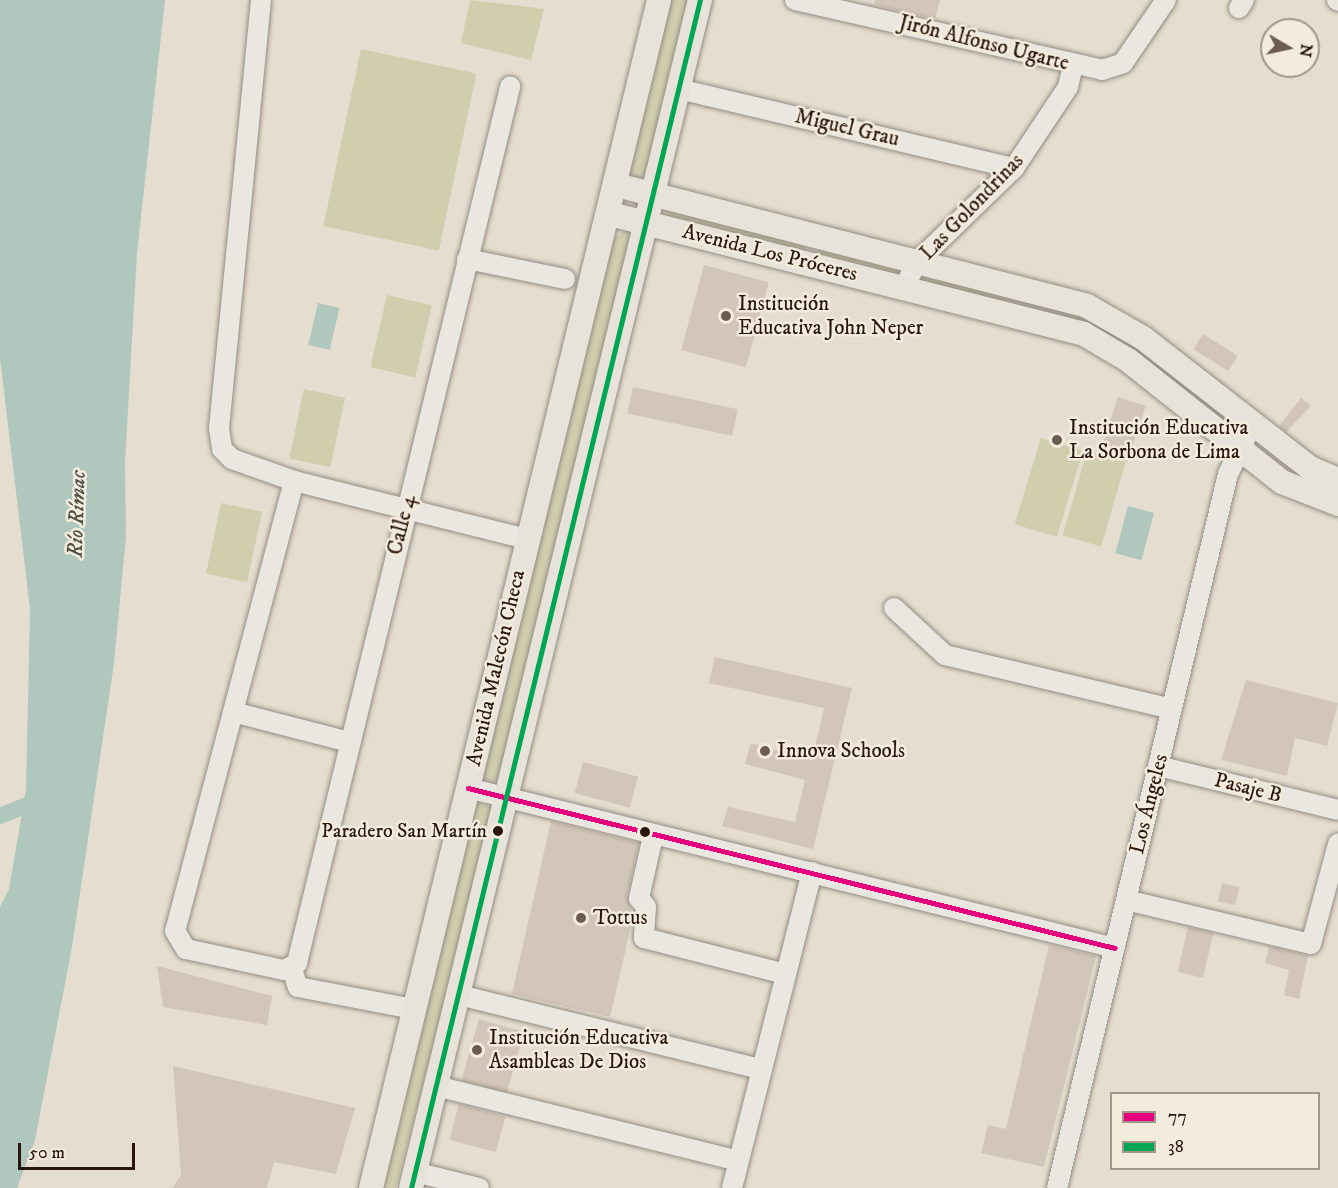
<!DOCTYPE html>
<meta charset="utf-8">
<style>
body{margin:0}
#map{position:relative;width:1338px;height:1188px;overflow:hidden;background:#e5ddcf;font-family:"IM FELL DW Pica",serif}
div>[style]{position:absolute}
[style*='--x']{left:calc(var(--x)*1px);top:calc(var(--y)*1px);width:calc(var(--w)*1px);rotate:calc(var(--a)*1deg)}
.green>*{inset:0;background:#d0cead;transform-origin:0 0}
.water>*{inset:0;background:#b0c7be;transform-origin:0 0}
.canal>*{height:16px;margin:-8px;padding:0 8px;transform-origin:8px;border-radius:8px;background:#b0c7be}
.building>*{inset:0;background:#d2c5b9;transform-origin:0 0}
.roads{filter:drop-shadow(0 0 2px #938c84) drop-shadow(0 0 2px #938c84)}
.minor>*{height:20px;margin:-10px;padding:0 10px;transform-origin:10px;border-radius:10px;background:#eae6e0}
.major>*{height:24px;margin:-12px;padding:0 12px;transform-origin:12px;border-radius:12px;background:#e7e3db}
.bus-1>*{height:4.5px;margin:-2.25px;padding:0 2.25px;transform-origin:2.25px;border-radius:2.25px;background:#e5007d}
.bus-2>*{height:4.5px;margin:-2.25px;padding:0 2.25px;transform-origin:2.25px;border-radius:2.25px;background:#00a651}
.dots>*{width:16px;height:16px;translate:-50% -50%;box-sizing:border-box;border:3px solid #f3ebdb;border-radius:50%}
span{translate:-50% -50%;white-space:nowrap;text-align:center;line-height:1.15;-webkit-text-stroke:5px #f3ebdb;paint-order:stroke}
.bus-label{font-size:20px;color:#29160e}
.right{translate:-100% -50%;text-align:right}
.street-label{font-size:21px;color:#29160e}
.poi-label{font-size:21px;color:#29160e}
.left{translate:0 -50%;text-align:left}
.water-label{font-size:22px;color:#505049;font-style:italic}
.legend{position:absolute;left:1110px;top:1092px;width:210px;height:78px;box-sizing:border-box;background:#f3ebdb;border:2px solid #a29689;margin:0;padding:8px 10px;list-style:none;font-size:18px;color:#29160e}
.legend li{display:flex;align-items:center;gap:12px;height:30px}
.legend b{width:30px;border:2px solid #a29689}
.north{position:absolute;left:1260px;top:18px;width:60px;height:60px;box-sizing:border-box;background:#f3ebdb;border:2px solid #a29689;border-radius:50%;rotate:99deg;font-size:16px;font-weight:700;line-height:24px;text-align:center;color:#29160e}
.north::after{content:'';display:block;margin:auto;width:21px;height:27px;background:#6b5c52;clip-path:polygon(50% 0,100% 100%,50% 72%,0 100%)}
.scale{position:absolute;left:18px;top:1143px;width:117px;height:27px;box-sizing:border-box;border:3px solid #29160e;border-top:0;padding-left:8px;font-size:18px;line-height:21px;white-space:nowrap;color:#29160e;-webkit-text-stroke:4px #f3ebdb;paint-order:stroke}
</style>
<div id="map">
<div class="green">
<i style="clip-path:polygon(470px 0,544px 9px,531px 60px,461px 43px)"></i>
<i style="clip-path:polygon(668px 0,692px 0,649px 180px,640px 184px,628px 179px)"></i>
<i style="left:361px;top:49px;width:118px;height:181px;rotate:12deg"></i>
<i style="clip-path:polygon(669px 207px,806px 244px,804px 252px,666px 217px)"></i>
<i style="clip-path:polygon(626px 231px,631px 237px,502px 784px,480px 779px,609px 240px)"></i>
<i style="clip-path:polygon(820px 246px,903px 265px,901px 278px,818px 255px)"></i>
<i style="clip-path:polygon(922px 274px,1107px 323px,1243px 426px,1238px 437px,1134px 358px,921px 281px)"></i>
<i style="left:387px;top:295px;width:46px;height:74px;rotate:13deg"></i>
<i style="left:304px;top:389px;width:42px;height:71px;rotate:12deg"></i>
<i style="left:1041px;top:438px;width:44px;height:90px;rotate:17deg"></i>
<i style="left:1087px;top:451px;width:40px;height:88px;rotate:16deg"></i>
<i style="left:221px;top:503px;width:42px;height:72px;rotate:12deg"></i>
<i style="left:474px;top:802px;width:24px;height:397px;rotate:15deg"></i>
</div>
<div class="water">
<i style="clip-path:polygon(0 0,165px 0,137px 253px,125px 462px,126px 536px,114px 663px,72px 947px,35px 1140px,17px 1188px,0 1188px,0 907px,9px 889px,26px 790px,30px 609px,0 358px)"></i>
<i style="left:318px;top:303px;width:22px;height:43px;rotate:13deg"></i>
<i style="left:1128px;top:506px;width:27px;height:49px;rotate:15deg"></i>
</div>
<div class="canal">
<i style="--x:0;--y:816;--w:48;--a:-22.2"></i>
</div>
<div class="building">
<i style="clip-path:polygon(875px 0,940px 0,935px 19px,875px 5px)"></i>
<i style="left:704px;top:265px;width:67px;height:88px;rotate:15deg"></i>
<i style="left:1203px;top:334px;width:41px;height:18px;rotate:32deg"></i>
<i style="left:633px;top:387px;width:107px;height:27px;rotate:12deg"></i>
<i style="left:1118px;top:397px;width:29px;height:59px;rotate:18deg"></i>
<i style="clip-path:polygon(1301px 398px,1311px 406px,1286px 432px,1279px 426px)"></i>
<i style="clip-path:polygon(715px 657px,852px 688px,813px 849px,722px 826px,728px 807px,795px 822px,805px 780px,745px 764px,751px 743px,812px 760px,824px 708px,709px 683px)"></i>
<i style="clip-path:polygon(1246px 680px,1338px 703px,1327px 746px,1295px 738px,1287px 776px,1221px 760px)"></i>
<i style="left:583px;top:762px;width:57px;height:32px;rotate:15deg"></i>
<i style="clip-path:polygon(551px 821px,639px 843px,627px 896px,633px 917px,610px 1017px,512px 994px)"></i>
<i style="left:1222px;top:883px;width:18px;height:19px;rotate:13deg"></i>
<i style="left:1188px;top:927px;width:26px;height:46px;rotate:13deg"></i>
<i style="clip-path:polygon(1049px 945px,1096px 956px,1044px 1167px,981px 1153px,988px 1125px,1006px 1129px)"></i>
<i style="clip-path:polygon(1269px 946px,1308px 956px,1299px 999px,1284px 995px,1289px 970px,1265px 963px)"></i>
<i style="clip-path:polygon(157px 966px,272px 996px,267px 1025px,163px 1007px)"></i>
<i style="left:479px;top:1019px;width:47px;height:64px;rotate:16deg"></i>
<i style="clip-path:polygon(173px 1066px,355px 1108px,336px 1174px,274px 1162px,267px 1188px,172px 1188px,181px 1175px)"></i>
<i style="left:459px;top:1104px;width:48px;height:37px;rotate:15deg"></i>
</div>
<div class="roads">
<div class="minor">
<i style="--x:261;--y:0;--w:431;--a:95.6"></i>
<i style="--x:219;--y:429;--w:20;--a:81"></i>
<i style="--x:222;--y:449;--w:14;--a:45"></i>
<i style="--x:232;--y:459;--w:66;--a:19.5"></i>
<i style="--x:294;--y:481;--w:240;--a:14"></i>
<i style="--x:795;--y:0;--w:315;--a:12.8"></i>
<i style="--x:1102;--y:70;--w:22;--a:-18"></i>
<i style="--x:1123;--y:63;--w:76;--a:-55.7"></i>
<i style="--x:1337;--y:0;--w:1;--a:45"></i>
<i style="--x:1239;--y:8;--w:9;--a:-58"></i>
<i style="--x:679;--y:89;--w:344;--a:13.3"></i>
<i style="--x:467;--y:259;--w:100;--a:11.5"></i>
<i style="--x:904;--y:287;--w:30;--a:-62"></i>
<i style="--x:918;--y:261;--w:134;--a:-44.1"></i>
<i style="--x:1014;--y:168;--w:97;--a:-56.3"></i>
<i style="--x:1068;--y:87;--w:23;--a:-77"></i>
<i style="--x:294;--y:481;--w:465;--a:104.8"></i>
<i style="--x:175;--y:931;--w:21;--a:59"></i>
<i style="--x:186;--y:949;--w:100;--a:12.1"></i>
<i style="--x:284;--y:970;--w:15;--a:-28"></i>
<i style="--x:297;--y:963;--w:902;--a:-76.33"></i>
<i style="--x:894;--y:608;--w:69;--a:42.7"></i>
<i style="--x:945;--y:655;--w:233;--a:13.4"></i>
<i style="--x:233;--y:712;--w:120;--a:14.5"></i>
<i style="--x:1158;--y:766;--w:185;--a:13.7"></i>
<i style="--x:468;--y:788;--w:666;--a:13.89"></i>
<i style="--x:653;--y:836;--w:64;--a:102.7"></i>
<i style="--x:639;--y:898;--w:11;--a:52"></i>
<i style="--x:646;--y:907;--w:31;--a:94"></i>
<i style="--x:644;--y:938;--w:146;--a:14.3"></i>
<i style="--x:1126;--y:900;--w:190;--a:13.4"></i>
<i style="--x:1311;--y:944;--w:104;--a:-74.9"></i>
<i style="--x:292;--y:969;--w:19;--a:72"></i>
<i style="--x:298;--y:987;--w:117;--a:10.8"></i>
<i style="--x:459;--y:995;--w:311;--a:13.8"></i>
<i style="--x:436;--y:1086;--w:311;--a:13.9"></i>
<i style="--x:415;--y:1172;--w:66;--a:14"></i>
<i style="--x:732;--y:1188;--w:326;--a:-75.8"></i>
<i style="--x:1057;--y:1188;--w:734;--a:-76.53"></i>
<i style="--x:1228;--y:474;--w:55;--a:-63.9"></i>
</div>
<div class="major">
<i style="--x:617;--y:185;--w:485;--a:14.4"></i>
<i style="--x:1087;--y:306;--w:64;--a:29.7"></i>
<i style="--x:1143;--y:338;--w:212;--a:37.9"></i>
<i style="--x:1310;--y:468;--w:30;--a:23"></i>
<i style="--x:610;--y:214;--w:489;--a:14.2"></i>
<i style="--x:1084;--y:334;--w:51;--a:30.6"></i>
<i style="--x:1128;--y:360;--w:196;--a:38.4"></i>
<i style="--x:1282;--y:482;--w:60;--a:21.4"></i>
<i style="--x:371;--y:1188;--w:1222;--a:-76.37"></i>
<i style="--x:411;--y:1188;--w:1223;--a:-76.33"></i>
</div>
</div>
<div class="bus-1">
<i style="--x:468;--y:788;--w:666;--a:13.89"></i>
</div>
<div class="bus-2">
<i style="--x:411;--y:1188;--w:1223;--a:-76.33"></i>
</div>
<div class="dots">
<i style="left:726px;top:316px;background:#6b5c52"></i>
<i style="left:1057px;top:440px;background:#6b5c52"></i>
<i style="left:765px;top:751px;background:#6b5c52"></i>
<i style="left:498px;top:831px;background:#29160e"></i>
<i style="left:645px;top:832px;background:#29160e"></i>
<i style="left:581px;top:918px;background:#6b5c52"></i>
<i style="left:477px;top:1050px;background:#6b5c52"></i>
</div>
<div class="bus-label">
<span class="right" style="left:487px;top:831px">Paradero San Martín</span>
</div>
<div class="street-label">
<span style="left:984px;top:43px;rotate:14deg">Jirón Alfonso Ugarte</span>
<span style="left:847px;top:128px;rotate:13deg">Miguel Grau</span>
<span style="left:972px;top:207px;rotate:-46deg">Las Golondrinas</span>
<span style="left:770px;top:253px;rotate:14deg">Avenida Los Próceres</span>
<span style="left:402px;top:525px;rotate:-76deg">Calle 4</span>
<span style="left:496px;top:668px;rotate:-77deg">Avenida Malecón Checa</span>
<span style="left:1248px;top:788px;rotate:14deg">Pasaje B</span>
<span style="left:1149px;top:804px;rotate:-76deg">Los Ángeles</span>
</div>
<div class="poi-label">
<span class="left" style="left:738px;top:316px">Institución<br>Educativa John Neper</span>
<span class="left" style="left:1069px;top:440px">Institución Educativa<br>La Sorbona de Lima</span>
<span class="left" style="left:777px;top:751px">Innova Schools</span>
<span class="left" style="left:593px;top:918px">Tottus</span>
<span class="left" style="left:489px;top:1050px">Institución Educativa<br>Asambleas De Dios</span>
</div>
<div class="water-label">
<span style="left:77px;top:514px;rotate:-88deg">Río Rímac</span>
</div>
<ul class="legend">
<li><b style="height:8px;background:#e5007d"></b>77</li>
<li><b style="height:8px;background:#00a651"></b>38</li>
</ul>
<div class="north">N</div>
<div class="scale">50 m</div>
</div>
